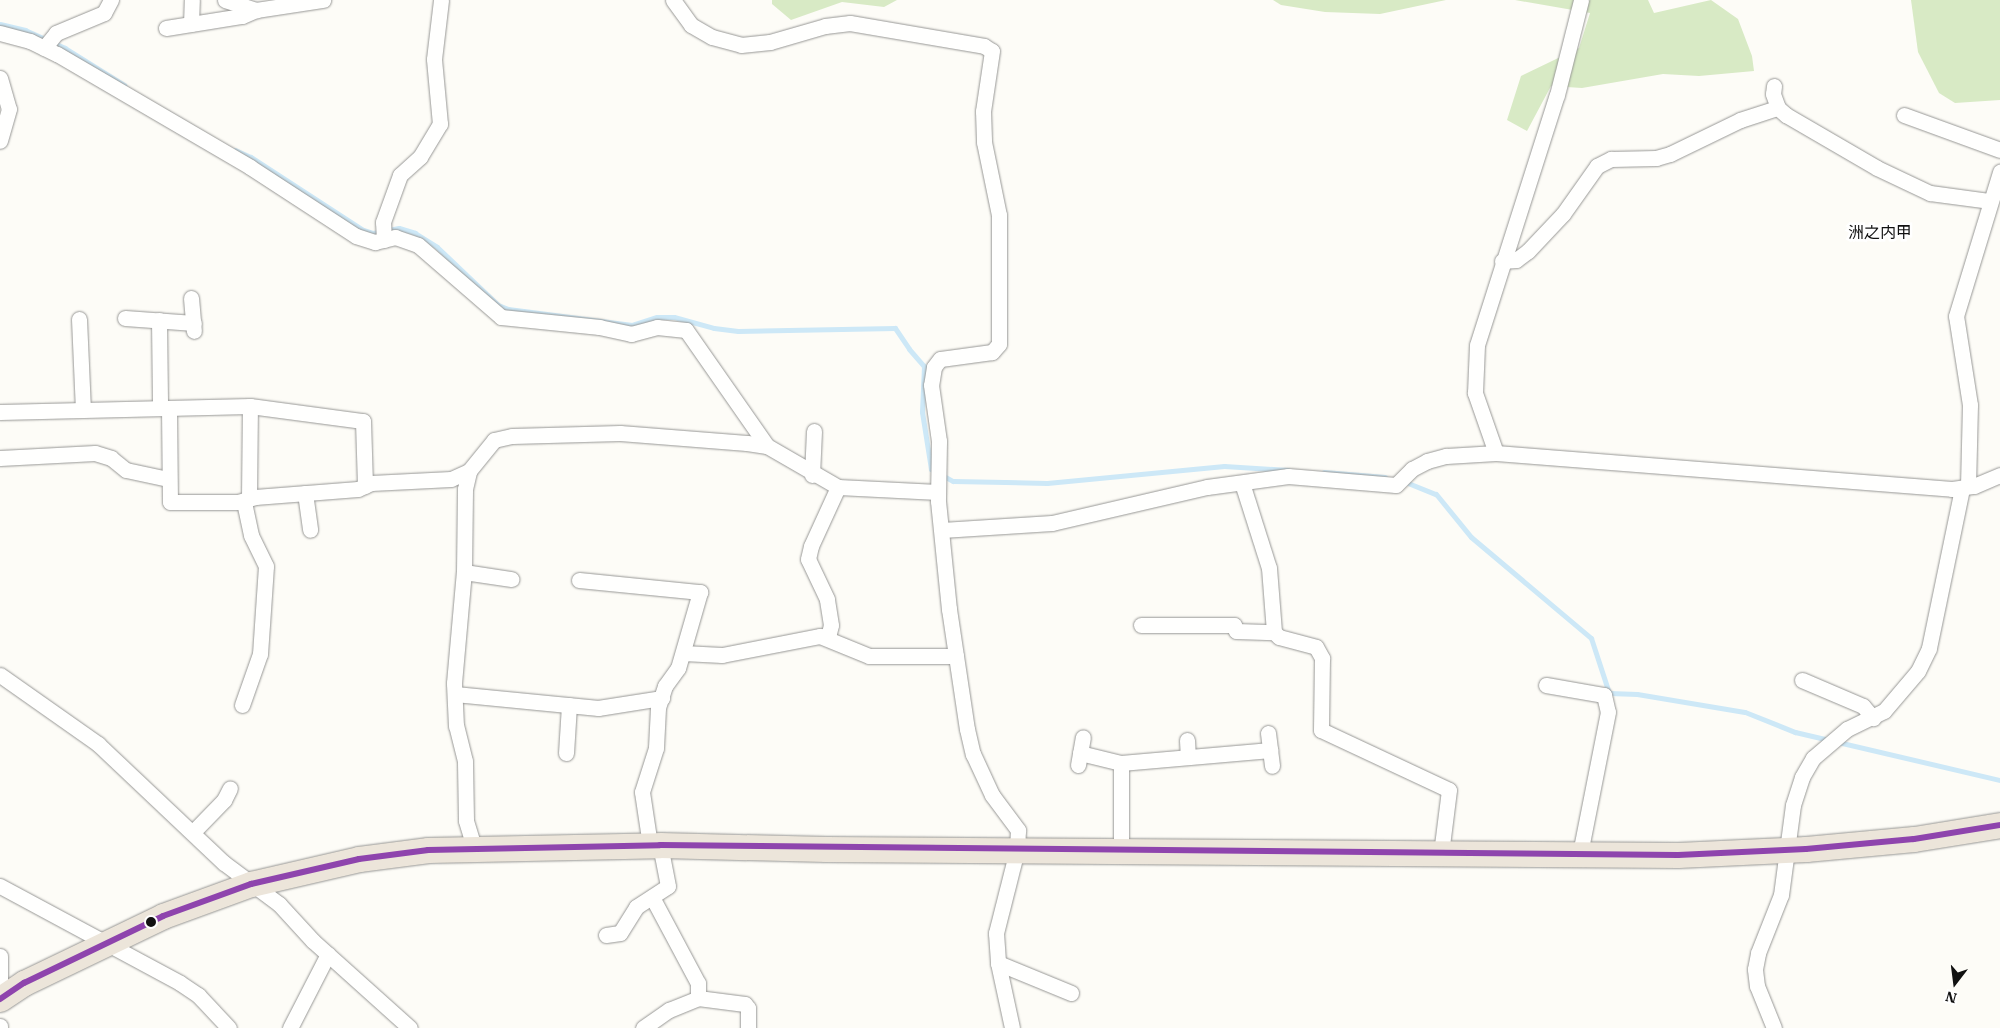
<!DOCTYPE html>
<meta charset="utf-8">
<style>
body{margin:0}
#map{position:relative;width:2000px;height:1028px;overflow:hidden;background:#fdfcf7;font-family:"IBM Plex Serif","Noto Sans JP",serif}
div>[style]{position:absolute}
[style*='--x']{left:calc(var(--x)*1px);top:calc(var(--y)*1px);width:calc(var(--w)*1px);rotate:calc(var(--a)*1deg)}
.forest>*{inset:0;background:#d8eac5}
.stream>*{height:5px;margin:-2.5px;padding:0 2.5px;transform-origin:2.5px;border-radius:2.5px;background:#cde8f7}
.roads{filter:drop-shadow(0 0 1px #979795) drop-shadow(0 0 1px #979795)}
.minor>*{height:15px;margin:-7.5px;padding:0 7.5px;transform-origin:7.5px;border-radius:7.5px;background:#fffffe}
.trunk>*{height:25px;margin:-12.5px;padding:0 12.5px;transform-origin:12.5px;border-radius:12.5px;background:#ece5da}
.bus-1>*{height:6px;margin:-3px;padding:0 3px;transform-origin:3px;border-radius:3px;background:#8e44ad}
.dots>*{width:14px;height:14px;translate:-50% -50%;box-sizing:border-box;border:2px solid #fff;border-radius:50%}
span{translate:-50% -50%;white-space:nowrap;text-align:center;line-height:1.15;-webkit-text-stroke:5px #fff;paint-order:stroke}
.quarter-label{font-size:16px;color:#111}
.north{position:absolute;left:1930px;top:958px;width:50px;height:50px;-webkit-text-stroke:4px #fff;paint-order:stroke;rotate:195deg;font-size:14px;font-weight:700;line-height:20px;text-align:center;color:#111}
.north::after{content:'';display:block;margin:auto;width:18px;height:22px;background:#111;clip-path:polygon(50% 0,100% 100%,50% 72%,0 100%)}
</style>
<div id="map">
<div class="forest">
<i style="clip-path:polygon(772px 0,897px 0,884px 7px,842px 2px,791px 20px,772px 4px)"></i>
<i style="clip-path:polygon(1273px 0,1446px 0,1380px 14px,1325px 12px,1281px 5px)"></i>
<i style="clip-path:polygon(1515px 0,1648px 0,1654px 13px,1711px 0,1738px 19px,1752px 56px,1754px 71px,1699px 76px,1663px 74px,1582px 88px,1551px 86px,1527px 131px,1507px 120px,1521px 76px,1579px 48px,1590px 13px)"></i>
<i style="clip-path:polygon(1911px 0,2000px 0,2000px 100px,1955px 103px,1939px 93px,1918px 52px)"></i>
</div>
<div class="stream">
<i style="--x:0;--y:24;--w:26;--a:13"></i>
<i style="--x:25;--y:30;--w:44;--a:24.2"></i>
<i style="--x:65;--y:48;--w:70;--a:32.1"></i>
<i style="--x:235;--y:150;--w:17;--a:24"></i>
<i style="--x:251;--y:157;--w:134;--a:33.1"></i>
<i style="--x:363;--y:230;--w:10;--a:17"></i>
<i style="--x:373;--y:233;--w:26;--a:-11"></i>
<i style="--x:399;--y:228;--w:17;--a:17"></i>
<i style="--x:415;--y:233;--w:26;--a:32"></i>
<i style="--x:437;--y:247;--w:84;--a:43.6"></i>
<i style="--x:498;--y:305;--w:11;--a:22"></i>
<i style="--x:508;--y:309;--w:125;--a:7.4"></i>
<i style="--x:632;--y:325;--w:26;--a:-18"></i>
<i style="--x:657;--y:317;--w:17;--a:0"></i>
<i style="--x:674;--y:317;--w:41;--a:15.4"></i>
<i style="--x:714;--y:328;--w:24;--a:7"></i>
<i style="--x:738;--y:331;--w:157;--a:-1.1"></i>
<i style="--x:895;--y:328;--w:25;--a:56"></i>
<i style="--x:909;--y:349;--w:23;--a:49"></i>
<i style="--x:924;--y:366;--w:46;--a:92.5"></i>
<i style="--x:922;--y:412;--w:58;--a:81"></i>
<i style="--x:931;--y:469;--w:25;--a:29"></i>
<i style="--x:953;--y:481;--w:94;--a:1.2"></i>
<i style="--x:1047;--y:483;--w:178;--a:-5.5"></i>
<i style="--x:1224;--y:466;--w:64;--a:3.6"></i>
<i style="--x:1324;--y:472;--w:61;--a:4.7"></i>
<i style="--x:1403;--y:481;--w:35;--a:22"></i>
<i style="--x:1436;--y:494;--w:55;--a:50.9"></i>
<i style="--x:1471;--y:537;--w:157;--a:40.1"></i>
<i style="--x:1591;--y:638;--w:58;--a:71.9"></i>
<i style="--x:1609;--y:693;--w:28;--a:2"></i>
<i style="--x:1637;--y:694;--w:109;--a:9.5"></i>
<i style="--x:1745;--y:712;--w:54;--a:21.8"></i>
<i style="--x:1795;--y:732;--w:211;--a:13.2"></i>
</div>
<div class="roads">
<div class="minor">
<i style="--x:225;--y:0;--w:33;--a:18"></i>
<i style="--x:256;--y:10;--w:68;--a:-8.5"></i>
<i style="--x:673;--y:0;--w:31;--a:54"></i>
<i style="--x:691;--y:25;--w:24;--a:30"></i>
<i style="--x:712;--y:37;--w:30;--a:15"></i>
<i style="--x:741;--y:45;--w:29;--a:-6"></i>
<i style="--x:770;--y:42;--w:57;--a:-16.2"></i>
<i style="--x:825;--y:26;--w:25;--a:-7"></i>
<i style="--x:850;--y:23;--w:136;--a:9.7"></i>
<i style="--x:984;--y:46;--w:9;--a:32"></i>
<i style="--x:992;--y:51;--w:61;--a:98.5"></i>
<i style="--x:983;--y:111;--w:31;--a:88"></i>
<i style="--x:984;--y:142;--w:75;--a:78.4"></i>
<i style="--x:999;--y:215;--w:129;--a:90"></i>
<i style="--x:999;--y:344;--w:11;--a:131"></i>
<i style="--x:992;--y:352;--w:52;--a:172.3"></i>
<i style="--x:940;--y:359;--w:10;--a:127"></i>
<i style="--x:934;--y:367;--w:18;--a:99"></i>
<i style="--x:931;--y:385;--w:57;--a:81.9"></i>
<i style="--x:939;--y:441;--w:60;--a:91"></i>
<i style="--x:938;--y:501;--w:109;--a:84.2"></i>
<i style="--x:949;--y:609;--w:121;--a:81.5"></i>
<i style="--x:967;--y:729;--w:26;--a:77"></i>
<i style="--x:973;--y:754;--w:45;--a:65.1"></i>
<i style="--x:992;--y:795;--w:44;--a:53.4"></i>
<i style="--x:1018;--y:830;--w:20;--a:93"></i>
<i style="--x:1017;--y:850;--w:86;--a:104.2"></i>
<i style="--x:996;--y:933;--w:30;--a:86"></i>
<i style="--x:998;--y:963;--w:66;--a:77.8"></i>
<i style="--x:191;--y:24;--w:24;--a:-88"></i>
<i style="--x:166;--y:28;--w:77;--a:-9"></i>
<i style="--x:242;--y:16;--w:15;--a:-23"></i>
<i style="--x:0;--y:33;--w:31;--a:15"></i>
<i style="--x:30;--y:41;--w:30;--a:26"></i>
<i style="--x:57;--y:54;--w:224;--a:30.3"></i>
<i style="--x:250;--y:167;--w:126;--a:33.1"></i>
<i style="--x:356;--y:236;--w:20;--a:18"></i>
<i style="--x:375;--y:242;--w:21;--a:-14"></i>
<i style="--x:395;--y:237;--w:24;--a:19"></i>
<i style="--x:418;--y:245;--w:110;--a:40.9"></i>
<i style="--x:501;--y:317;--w:99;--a:5.8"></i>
<i style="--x:599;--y:327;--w:33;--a:12"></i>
<i style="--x:631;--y:334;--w:27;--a:-15"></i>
<i style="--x:657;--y:327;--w:29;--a:6"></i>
<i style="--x:686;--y:330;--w:141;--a:55.1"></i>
<i style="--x:44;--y:48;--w:19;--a:-51"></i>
<i style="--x:56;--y:33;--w:52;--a:-22.6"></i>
<i style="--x:104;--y:13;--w:15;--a:-62"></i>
<i style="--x:0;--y:78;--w:32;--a:74"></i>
<i style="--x:9;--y:109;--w:33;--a:106"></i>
<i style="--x:1774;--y:86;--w:8;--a:97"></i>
<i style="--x:1773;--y:94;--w:15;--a:70"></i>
<i style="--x:1778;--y:108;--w:11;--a:41"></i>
<i style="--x:1786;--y:115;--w:105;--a:30.2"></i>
<i style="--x:1877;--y:168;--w:59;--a:25.3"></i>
<i style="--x:1930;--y:193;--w:61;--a:7.6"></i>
<i style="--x:1904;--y:115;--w:102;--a:20"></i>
<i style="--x:384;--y:240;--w:18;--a:-93"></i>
<i style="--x:383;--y:222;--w:50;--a:-70.1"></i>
<i style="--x:400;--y:175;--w:27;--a:-42"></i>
<i style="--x:420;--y:157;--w:39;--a:-59"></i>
<i style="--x:440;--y:124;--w:65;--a:-95.3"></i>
<i style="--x:434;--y:59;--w:59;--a:-83.2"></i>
<i style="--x:1502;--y:261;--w:14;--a:-4"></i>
<i style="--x:1516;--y:260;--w:15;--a:-37"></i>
<i style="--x:1528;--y:251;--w:51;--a:-46.6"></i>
<i style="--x:1563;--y:214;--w:59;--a:-54.7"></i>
<i style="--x:1597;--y:166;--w:16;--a:-27"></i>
<i style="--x:1611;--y:159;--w:45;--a:-1.3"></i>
<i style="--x:1656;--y:158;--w:15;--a:-16"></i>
<i style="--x:1670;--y:154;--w:78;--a:-25.9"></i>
<i style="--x:1740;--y:120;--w:40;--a:-18"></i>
<i style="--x:191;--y:298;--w:33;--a:85"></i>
<i style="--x:125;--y:318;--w:69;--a:4.1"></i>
<i style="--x:79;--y:319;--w:91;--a:87.5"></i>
<i style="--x:159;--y:320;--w:88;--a:89.3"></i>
<i style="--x:169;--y:408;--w:94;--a:89.4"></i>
<i style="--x:170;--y:502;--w:68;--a:0"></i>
<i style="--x:238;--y:502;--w:18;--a:-16"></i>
<i style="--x:255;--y:497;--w:103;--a:-4.4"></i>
<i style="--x:358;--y:489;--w:14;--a:-25"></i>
<i style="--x:371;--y:483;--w:80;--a:-2.9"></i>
<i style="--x:451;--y:479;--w:20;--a:-24"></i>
<i style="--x:0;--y:412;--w:250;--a:-1.4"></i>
<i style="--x:250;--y:406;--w:114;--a:7.6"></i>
<i style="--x:363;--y:421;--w:65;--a:88.2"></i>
<i style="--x:1496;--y:453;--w:64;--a:-109.3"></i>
<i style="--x:1475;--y:393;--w:48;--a:-87.6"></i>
<i style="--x:1477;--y:345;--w:262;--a:-72.3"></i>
<i style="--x:1557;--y:95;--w:98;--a:-75.8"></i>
<i style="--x:0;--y:458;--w:95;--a:-3"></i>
<i style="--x:95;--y:453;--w:17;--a:17"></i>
<i style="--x:111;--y:458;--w:19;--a:39"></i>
<i style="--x:126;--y:470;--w:43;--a:12.1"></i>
<i style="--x:812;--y:475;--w:44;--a:-87.4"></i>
<i style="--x:1242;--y:483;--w:89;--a:72.4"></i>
<i style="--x:1269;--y:568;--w:64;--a:85.5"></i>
<i style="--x:1274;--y:632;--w:7;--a:45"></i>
<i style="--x:1279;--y:637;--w:38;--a:15"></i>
<i style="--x:1316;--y:647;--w:13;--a:61"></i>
<i style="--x:1322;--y:658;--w:72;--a:90.8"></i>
<i style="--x:1321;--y:730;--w:141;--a:25.1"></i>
<i style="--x:1449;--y:790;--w:64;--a:97.2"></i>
<i style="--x:1968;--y:486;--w:81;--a:-88.6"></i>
<i style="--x:1970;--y:405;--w:90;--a:-98.9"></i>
<i style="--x:1956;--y:316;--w:151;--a:-73"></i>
<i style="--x:305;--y:493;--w:37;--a:82"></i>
<i style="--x:249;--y:498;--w:92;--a:-89.4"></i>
<i style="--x:942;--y:530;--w:110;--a:-3.6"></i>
<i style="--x:1052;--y:523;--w:159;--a:-13.1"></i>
<i style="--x:1207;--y:487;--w:82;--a:-7.7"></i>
<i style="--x:1288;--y:476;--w:108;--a:4.8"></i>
<i style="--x:1396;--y:485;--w:23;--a:-45"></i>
<i style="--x:1412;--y:469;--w:17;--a:-28"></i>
<i style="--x:1427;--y:461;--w:20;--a:-15"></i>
<i style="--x:1446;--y:456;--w:50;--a:-3.4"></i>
<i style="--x:1496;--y:453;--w:457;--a:4.5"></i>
<i style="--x:1952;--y:489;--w:22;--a:-8"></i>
<i style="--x:1974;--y:486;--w:28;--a:-23"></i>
<i style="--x:464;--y:572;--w:48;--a:8.5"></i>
<i style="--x:579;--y:580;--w:122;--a:5.7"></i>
<i style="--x:700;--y:592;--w:79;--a:106.1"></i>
<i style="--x:678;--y:668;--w:22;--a:126"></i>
<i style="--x:665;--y:686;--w:23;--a:108"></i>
<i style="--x:658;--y:708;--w:40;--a:92.9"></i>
<i style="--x:656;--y:748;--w:46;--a:107.7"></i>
<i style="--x:642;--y:792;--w:54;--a:81.4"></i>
<i style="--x:1141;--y:625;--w:93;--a:0"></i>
<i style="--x:1234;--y:625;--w:6;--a:72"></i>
<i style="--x:1236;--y:631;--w:38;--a:2"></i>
<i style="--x:828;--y:637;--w:12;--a:-76"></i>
<i style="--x:831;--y:625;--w:26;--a:-99"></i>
<i style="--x:827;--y:599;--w:44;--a:-115.4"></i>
<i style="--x:808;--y:559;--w:13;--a:-77"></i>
<i style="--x:811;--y:546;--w:65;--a:-65.4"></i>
<i style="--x:683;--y:653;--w:39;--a:3"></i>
<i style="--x:722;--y:655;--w:100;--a:-11"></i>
<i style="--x:820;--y:636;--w:53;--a:22.2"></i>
<i style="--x:869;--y:656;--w:87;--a:0"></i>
<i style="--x:0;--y:675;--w:120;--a:35.1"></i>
<i style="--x:98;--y:744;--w:173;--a:43.4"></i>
<i style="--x:224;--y:863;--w:69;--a:36.7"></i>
<i style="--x:279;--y:904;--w:50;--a:47.4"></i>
<i style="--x:313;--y:941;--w:130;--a:41.9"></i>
<i style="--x:1802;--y:680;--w:66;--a:23.1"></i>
<i style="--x:1863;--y:706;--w:16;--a:50"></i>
<i style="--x:1546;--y:685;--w:59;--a:9.8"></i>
<i style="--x:1604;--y:695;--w:17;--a:77"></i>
<i style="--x:1608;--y:712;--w:145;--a:101.2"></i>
<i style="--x:455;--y:694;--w:144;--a:5.6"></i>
<i style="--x:598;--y:708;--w:65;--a:-8.9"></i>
<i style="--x:242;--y:705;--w:54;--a:-70.6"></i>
<i style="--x:260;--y:654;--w:88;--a:-86.1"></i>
<i style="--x:266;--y:566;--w:34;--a:-116"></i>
<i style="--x:251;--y:535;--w:34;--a:-102"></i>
<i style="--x:1268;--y:733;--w:33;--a:83"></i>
<i style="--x:1187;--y:740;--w:17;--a:87"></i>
<i style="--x:566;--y:753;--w:48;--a:-86.4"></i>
<i style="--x:1080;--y:753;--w:42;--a:13.7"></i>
<i style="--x:1121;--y:763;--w:150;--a:-5"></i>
<i style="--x:1078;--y:765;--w:28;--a:-80"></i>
<i style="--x:193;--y:832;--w:45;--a:-45.9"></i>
<i style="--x:224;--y:800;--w:13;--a:-63"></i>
<i style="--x:474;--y:847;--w:28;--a:-107"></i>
<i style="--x:466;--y:820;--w:59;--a:-91"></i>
<i style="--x:465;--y:761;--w:36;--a:-104"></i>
<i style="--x:456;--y:726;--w:43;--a:-92.7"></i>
<i style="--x:454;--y:683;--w:111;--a:-84.9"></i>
<i style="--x:464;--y:572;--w:83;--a:-89.3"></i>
<i style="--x:465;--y:489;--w:18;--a:-77"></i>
<i style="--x:469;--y:471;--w:40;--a:-51"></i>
<i style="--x:494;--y:440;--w:18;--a:-13"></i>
<i style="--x:512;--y:436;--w:108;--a:-1.6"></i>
<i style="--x:620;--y:433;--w:127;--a:4.5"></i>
<i style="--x:747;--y:443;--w:20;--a:9"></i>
<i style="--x:767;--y:446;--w:82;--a:30"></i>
<i style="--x:838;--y:487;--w:100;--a:2.9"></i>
<i style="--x:1121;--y:851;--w:88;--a:-90"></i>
<i style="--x:0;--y:886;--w:204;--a:28.3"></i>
<i style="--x:180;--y:983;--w:22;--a:34"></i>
<i style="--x:198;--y:995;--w:45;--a:46.8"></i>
<i style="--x:652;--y:897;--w:98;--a:61.9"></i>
<i style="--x:698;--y:983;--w:15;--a:90"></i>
<i style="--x:606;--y:935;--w:14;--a:-8"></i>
<i style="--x:620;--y:933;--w:31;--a:-58"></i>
<i style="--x:636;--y:907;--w:38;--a:-33"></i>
<i style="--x:668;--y:886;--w:42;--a:-101"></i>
<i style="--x:0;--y:956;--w:39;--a:90"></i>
<i style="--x:998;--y:963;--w:79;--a:22.3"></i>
<i style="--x:0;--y:1026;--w:2;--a:90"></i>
<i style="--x:290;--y:1028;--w:83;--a:-62.8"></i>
<i style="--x:643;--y:1028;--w:32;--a:-35"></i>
<i style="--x:669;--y:1010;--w:31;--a:-22"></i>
<i style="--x:698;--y:998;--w:47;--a:7.3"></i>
<i style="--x:745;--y:1004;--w:5;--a:53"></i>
<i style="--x:748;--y:1008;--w:20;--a:90"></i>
<i style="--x:1774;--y:1028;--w:45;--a:-112"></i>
<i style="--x:1757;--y:986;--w:17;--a:-97"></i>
<i style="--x:1755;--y:969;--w:16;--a:-79"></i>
<i style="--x:1758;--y:953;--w:62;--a:-68.4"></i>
<i style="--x:1781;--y:895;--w:91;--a:-82.4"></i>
<i style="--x:1793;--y:805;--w:29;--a:-72"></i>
<i style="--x:1802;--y:777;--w:22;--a:-60"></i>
<i style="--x:1813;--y:758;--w:45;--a:-40.5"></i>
<i style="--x:1847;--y:729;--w:41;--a:-25.9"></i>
<i style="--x:1884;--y:711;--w:52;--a:-49.6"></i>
<i style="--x:1918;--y:671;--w:25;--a:-64"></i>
<i style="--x:1929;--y:648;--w:163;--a:-78.3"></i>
</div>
<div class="trunk">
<i style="--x:0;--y:999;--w:29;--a:-34"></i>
<i style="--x:24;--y:983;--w:154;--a:-25.7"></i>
<i style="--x:163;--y:916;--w:94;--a:-20"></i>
<i style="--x:251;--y:884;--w:111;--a:-13"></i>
<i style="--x:359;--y:859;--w:70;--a:-7.4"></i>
<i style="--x:428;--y:850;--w:232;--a:-1.2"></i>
<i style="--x:660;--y:845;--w:166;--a:1.4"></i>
<i style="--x:826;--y:849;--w:852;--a:0.4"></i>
<i style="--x:1678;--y:855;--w:128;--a:-2.7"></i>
<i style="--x:1806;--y:849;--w:108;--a:-5.3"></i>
<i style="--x:1914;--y:839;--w:87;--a:-9.2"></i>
</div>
</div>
<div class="bus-1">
<i style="--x:0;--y:999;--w:29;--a:-34"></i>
<i style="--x:24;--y:983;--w:154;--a:-25.7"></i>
<i style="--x:163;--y:916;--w:94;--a:-20"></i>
<i style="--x:251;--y:884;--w:111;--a:-13"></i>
<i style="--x:359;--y:859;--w:70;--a:-7.4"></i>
<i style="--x:428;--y:850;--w:232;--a:-1.2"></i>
<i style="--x:660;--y:845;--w:1018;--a:0.56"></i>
<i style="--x:1678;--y:855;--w:128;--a:-2.7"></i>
<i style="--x:1806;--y:849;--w:108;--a:-5.3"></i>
<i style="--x:1914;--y:839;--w:87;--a:-9.2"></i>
</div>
<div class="dots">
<i style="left:151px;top:922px;background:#111"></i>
</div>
<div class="quarter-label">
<span style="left:1880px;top:232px">洲之内甲</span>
</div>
<div class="north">N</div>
</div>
